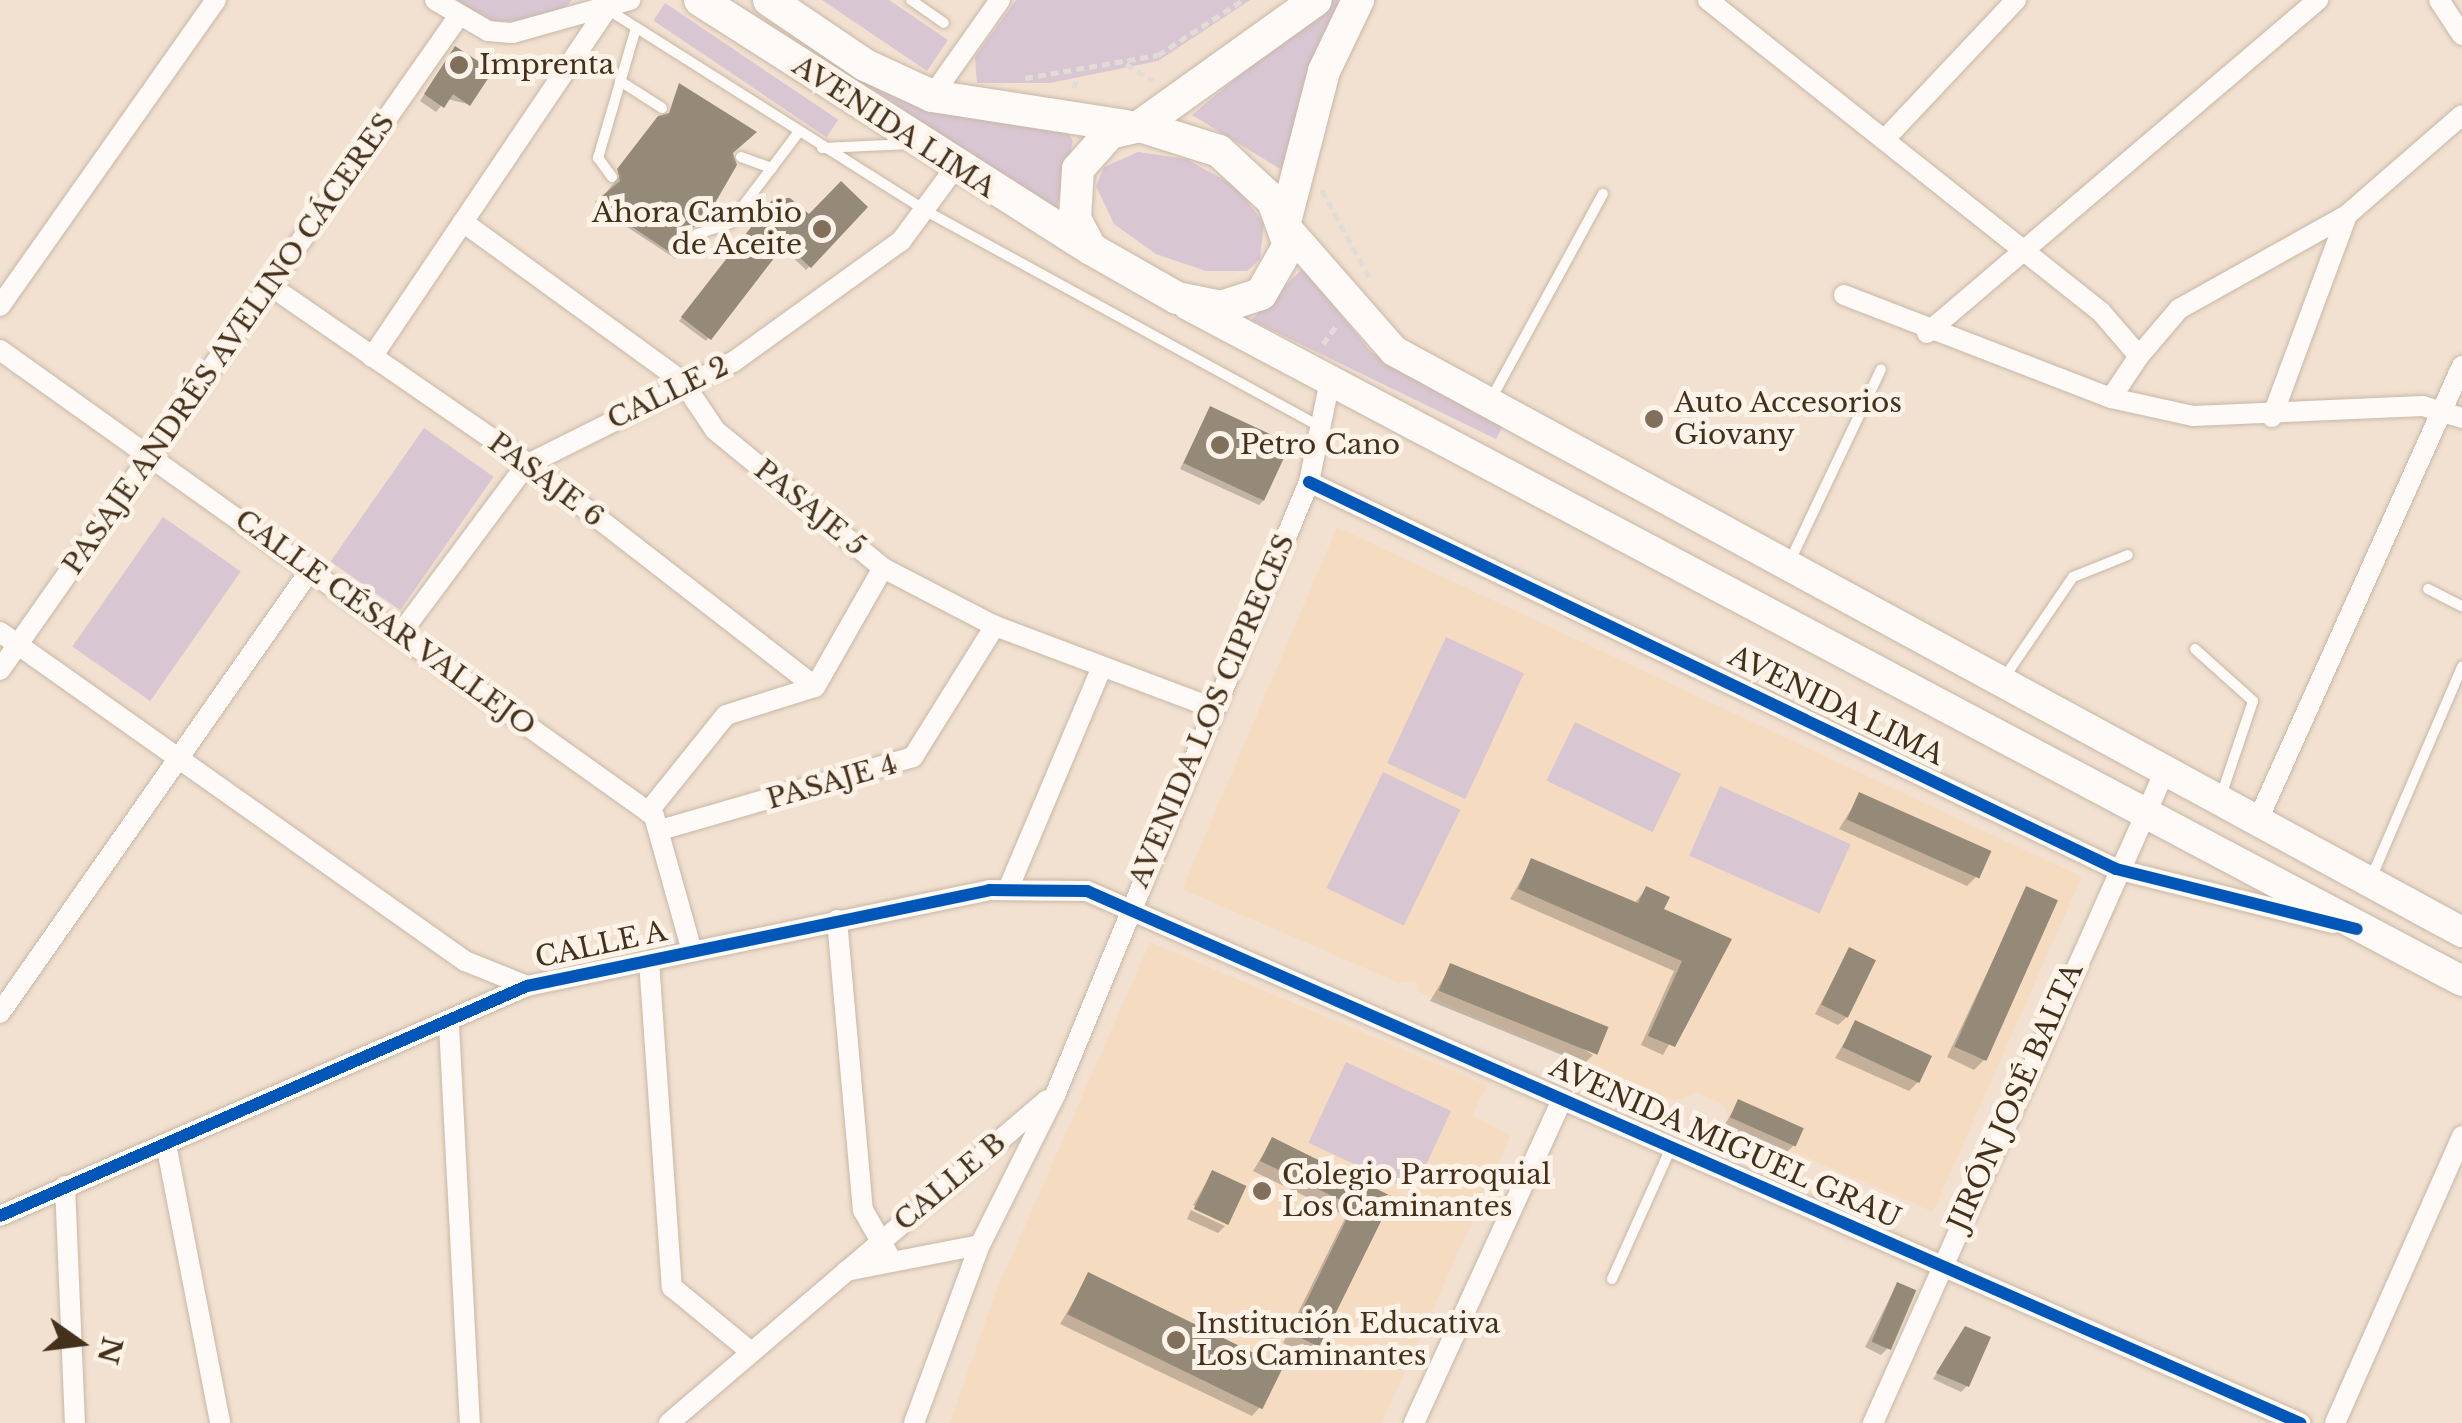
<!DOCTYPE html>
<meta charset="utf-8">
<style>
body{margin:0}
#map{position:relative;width:2462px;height:1423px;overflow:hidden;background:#f2e1d0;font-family:"Libre Baskerville",serif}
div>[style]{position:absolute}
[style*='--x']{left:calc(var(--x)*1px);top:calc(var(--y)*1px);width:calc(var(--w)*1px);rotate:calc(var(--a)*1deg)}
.built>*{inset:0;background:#f5dcc1}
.green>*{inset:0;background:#d8c6d2;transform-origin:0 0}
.shadow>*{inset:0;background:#0003}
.building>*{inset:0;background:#958a78;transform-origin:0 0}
.path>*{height:5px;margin-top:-2.5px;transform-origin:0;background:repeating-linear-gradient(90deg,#e1dcd6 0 8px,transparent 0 13px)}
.roads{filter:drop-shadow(0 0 2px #c8b7a6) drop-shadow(0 0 2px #c8b7a6)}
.service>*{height:10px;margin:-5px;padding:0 5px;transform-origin:5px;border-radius:5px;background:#fdfaf8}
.minor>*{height:20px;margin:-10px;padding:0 10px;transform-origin:10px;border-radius:10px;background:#fdfaf8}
.secondary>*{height:30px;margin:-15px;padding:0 15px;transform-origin:15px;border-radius:15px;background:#fdfaf8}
.primary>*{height:32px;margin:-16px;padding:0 16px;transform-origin:16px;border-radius:16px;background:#fdfaf8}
.cycleway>*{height:12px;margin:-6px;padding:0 6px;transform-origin:6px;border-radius:6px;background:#0057b8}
.dots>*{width:28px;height:28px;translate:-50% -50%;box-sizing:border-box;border:5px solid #fdf3e8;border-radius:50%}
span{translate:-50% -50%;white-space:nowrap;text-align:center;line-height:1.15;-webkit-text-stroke:10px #fdf3e8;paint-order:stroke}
.poi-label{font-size:28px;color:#44311c}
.left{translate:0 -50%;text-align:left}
.right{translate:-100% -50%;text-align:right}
.street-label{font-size:28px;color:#44311c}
.north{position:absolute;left:30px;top:1293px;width:100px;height:100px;-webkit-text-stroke:8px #fdf3e8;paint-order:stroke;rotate:104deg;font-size:28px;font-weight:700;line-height:40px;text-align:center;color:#44311c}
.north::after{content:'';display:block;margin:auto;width:35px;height:45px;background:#44311c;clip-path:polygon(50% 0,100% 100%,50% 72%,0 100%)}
</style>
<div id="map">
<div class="built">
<i style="clip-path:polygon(1337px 527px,2082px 877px,1933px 1212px,1731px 1125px,1723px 1104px,1697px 1093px,1675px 1101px,1417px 991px,1416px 981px,1399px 983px,1182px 889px)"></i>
<i style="clip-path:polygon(1150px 942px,1487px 1085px,1472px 1116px,1511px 1135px,1382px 1423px,950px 1423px,994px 1296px)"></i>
</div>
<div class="green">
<i style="clip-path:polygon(454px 0,572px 0,561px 13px,520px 21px,493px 21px)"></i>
<i style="clip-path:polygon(822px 0,889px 0,948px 40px,927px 71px)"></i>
<i style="clip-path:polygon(1016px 0,1250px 0,1158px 61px,1050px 83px,977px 83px,975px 57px)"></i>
<i style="clip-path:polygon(1329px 0,1345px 0,1300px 98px,1285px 172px,1192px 115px)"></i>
<i style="left:665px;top:3px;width:209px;height:21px;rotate:34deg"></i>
<i style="clip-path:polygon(844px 70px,935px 110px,1067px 131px,1073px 141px,1056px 211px)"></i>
<i style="clip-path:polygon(1138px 152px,1186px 159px,1235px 186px,1264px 223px,1260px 259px,1247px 271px,1206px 271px,1156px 254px,1114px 224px,1096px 186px,1104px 167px)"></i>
<i style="clip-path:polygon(1303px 268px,1371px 352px,1503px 425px,1496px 439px,1251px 320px)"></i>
<i style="left:424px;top:428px;width:85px;height:163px;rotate:35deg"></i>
<i style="left:163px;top:517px;width:95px;height:158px;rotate:35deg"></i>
<i style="left:1446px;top:637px;width:86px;height:139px;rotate:25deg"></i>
<i style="left:1575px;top:722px;width:118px;height:65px;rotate:26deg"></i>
<i style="left:1383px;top:772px;width:86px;height:129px;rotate:26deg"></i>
<i style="left:1720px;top:786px;width:143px;height:76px;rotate:24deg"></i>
<i style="left:1346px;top:1062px;width:116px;height:89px;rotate:25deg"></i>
</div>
<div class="shadow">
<i style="clip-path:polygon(450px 55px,468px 104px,447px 99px,436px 112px,420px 101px)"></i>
<i style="clip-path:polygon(679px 86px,730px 153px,676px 259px,595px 206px,668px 116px)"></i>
<i style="clip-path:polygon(770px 206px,809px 217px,865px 207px,806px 270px,781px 246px,706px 341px,679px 321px)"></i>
<i style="clip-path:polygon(1210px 409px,1265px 499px,1259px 505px,1180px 469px)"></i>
<i style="clip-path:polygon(1860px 795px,1976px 877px,1967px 886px,1839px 829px)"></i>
<i style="clip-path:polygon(1532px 861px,1634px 904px,1646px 889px,1661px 910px,1728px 940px,1663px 1055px,1641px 1045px,1674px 971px,1510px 899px)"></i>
<i style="clip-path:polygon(2027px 889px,1984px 1060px,1974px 1070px,1947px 1057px)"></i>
<i style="clip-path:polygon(1849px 950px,1848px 1016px,1838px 1025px,1815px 1014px)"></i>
<i style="clip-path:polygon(1451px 966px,1593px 1055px,1584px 1064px,1430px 1001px)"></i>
<i style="clip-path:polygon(1856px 1023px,1918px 1082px,1909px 1091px,1835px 1058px)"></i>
<i style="clip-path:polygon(1739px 1102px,1794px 1145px,1784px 1155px,1723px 1127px)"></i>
<i style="clip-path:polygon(1272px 1140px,1389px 1198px,1308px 1355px,1283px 1343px,1346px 1216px,1253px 1171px)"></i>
<i style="clip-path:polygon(1212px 1173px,1244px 1188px,1227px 1224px,1193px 1205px)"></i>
<i style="clip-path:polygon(1191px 1210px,1225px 1226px,1218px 1233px,1187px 1219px)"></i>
<i style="clip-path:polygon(1089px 1275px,1261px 1406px,1252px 1416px,1060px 1324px)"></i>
<i style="clip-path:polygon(1897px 1284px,1887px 1349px,1881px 1355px,1865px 1347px)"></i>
<i style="clip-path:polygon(1965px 1329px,1967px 1386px,1961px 1392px,1933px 1379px)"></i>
</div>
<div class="building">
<i style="clip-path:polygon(455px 46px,493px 71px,470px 106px,453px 94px,444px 108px,424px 94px)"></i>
<i style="clip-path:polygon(679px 83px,757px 132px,733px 153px,737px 165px,704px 222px,690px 229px,680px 259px,595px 202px,620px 181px,617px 169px,658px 116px,669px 113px)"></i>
<i style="clip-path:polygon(841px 181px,868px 207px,811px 268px,785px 244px,711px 340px,681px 317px,773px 199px,790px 198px,809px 214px)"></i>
<i style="left:1210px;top:406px;width:89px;height:63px;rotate:25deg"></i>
<i style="left:1859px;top:792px;width:145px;height:30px;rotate:24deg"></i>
<i style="clip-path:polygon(1531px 858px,1638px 903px,1646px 886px,1670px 897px,1664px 909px,1732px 939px,1675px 1047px,1648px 1036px,1682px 961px,1518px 889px)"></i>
<i style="left:2026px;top:886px;width:35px;height:176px;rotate:24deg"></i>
<i style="left:1849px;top:947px;width:30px;height:64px;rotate:26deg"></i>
<i style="left:1450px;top:963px;width:171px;height:30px;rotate:22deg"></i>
<i style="left:1855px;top:1020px;width:85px;height:30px;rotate:25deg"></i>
<i style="left:1738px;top:1099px;width:72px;height:20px;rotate:24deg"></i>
<i style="clip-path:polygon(1272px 1137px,1393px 1197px,1319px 1347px,1291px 1333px,1353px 1206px,1260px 1161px)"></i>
<i style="left:1212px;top:1170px;width:38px;height:43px;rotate:25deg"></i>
<i style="left:1088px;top:1272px;width:217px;height:47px;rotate:26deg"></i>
<i style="left:1897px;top:1282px;width:21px;height:65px;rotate:23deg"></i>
<i style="clip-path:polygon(1965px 1326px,1991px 1337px,1969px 1387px,1936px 1373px)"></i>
</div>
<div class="path">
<i style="--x:1126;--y:64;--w:32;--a:32"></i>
<i style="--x:1025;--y:78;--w:135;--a:-9.8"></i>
<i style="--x:1158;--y:55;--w:101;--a:-32.9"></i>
<i style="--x:1074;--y:88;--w:13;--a:-77"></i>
<i style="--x:1322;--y:190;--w:101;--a:61.7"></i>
<i style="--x:1323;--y:344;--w:24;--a:-54"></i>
</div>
<div class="roads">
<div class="service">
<i style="--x:911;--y:0;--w:40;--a:34.9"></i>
<i style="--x:607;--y:9;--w:378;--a:32.3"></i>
<i style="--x:926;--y:211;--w:452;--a:28.7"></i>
<i style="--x:620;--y:81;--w:50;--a:32.7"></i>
<i style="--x:822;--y:148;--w:88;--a:-2.6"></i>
<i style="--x:741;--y:157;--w:33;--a:20"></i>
<i style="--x:612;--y:177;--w:24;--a:-126"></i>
<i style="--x:598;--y:158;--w:135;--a:-73.7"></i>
<i style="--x:697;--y:234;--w:35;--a:-18"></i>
<i style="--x:730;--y:223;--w:113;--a:-52.9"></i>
<i style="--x:1490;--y:401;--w:236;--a:-61.4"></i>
<i style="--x:1790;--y:561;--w:212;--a:-64.6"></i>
<i style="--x:2428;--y:589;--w:38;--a:27"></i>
<i style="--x:2195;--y:649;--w:78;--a:41.9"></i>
<i style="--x:2253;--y:701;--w:100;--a:108.6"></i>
<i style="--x:2004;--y:678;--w:122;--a:-55.7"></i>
<i style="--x:2073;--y:577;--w:59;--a:-21.8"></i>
<i style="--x:2372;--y:876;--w:228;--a:-66.7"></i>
<i style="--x:1612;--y:1279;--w:144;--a:-65.8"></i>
</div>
<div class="minor">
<i style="--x:435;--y:0;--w:61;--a:30.3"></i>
<i style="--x:488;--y:31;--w:24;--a:5"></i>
<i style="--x:512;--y:33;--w:123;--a:-15.6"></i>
<i style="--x:1708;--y:0;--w:502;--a:38.45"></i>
<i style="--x:2101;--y:312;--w:58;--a:49.2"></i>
<i style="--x:2139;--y:356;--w:50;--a:123.7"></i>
<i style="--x:2439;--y:0;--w:42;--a:56.7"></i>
<i style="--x:932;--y:96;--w:118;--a:-54.7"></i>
<i style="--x:1885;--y:139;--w:191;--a:-46.7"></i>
<i style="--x:463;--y:222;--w:271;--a:36"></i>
<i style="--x:682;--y:381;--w:59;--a:56"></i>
<i style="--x:715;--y:430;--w:217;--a:39.4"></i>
<i style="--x:883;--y:568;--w:126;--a:27.4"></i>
<i style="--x:995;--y:626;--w:233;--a:20.6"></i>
<i style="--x:269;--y:285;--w:315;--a:34.6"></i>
<i style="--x:528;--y:464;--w:363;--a:37.8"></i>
<i style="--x:1844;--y:295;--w:286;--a:21.1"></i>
<i style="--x:2111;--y:398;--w:84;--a:12.4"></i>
<i style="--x:2193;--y:416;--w:230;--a:-2.5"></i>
<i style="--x:2423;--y:406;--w:41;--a:17.1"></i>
<i style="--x:0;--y:306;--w:375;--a:-54.8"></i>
<i style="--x:1927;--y:333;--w:514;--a:-40.42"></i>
<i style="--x:0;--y:350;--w:803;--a:35.47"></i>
<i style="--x:654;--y:816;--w:140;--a:74.3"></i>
<i style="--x:2139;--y:356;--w:62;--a:-49.6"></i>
<i style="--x:2179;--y:309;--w:193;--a:-29.2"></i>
<i style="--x:2347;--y:215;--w:152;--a:-41"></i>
<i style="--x:372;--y:357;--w:420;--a:-56"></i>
<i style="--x:2272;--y:417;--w:215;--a:-69.6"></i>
<i style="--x:1309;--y:482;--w:895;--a:25.62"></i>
<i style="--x:2116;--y:869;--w:224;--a:14"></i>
<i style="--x:0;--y:632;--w:570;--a:35.28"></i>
<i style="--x:465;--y:961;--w:67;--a:22"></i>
<i style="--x:401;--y:633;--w:209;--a:-53.3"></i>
<i style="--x:526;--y:465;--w:231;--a:-26.5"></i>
<i style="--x:733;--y:362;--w:207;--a:-35.8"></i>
<i style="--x:901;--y:241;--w:89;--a:-53.6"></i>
<i style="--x:0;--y:670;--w:798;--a:-54.96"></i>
<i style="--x:648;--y:812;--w:124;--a:-51.2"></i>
<i style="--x:726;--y:715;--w:93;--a:-17.5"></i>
<i style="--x:815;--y:687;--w:137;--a:-60.3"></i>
<i style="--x:2257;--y:822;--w:500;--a:-65.8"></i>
<i style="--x:660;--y:830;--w:263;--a:-16.1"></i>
<i style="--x:913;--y:757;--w:155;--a:-58"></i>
<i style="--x:1009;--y:887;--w:239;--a:-67.1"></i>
<i style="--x:837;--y:920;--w:291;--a:84.9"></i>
<i style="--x:863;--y:1210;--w:59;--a:60.4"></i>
<i style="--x:649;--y:961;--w:327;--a:86"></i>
<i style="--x:672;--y:1287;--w:101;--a:39.4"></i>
<i style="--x:0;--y:1013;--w:542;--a:-54.99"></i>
<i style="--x:449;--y:1025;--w:399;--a:87"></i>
<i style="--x:166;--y:1144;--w:284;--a:79"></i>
<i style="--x:65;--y:1186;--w:237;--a:87.6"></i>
<i style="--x:0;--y:1216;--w:575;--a:-23.58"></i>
<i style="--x:527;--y:986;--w:472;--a:-11.7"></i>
<i style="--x:989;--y:890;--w:98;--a:0.6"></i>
<i style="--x:1087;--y:891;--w:1325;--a:23.68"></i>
<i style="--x:846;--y:1271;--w:136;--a:-11"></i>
<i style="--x:669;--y:1423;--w:497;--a:-40.5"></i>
<i style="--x:914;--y:1423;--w:190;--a:-69.7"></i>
<i style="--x:980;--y:1245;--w:170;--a:-63.4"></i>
<i style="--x:1056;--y:1093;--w:661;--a:-67.51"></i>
<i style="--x:1309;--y:482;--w:103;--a:-78.3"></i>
<i style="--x:1414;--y:1423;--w:356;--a:-65.4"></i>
<i style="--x:1873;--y:1423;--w:712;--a:-65.88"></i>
<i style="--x:2335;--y:1423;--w:314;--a:-66.1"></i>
</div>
<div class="secondary">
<i style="--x:1289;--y:231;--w:159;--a:48.8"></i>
<i style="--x:1394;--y:351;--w:1216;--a:28.55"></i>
<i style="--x:1188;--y:305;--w:1442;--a:27.95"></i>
</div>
<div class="primary">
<i style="--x:700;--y:0;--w:464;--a:32.5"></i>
<i style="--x:769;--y:0;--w:116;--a:34.1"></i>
<i style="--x:865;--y:65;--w:74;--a:24.8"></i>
<i style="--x:932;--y:96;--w:195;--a:8.8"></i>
<i style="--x:1140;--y:126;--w:83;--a:17.6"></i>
<i style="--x:1219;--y:151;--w:74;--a:42.8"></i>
<i style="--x:1273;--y:201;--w:47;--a:70"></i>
<i style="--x:1289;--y:245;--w:56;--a:119.7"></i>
<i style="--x:1261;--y:294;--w:42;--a:162"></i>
<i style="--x:1221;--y:307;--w:45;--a:-168.4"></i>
<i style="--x:1177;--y:298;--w:99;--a:-150.3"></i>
<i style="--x:1091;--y:249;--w:34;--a:-118"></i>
<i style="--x:1075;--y:219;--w:50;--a:-86.6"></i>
<i style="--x:1078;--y:169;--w:48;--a:-48.4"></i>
<i style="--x:1110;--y:133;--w:31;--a:-13"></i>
<i style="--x:1140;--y:126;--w:216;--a:-35.6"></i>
<i style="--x:1285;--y:222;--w:156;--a:-75.5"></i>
<i style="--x:1324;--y:71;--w:79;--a:-64.4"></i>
</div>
</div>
<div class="cycleway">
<i style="--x:1309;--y:482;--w:895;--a:25.62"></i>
<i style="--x:2116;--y:869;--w:248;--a:14"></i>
<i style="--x:0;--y:1216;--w:575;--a:-23.58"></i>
<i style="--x:527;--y:986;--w:472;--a:-11.7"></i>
<i style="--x:989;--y:890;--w:98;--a:0.6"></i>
<i style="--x:1087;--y:891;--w:1325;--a:23.68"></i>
</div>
<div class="dots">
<i style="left:459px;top:65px;background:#816f5b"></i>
<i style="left:822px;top:229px;background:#816f5b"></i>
<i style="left:1654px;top:419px;background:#816f5b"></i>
<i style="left:1220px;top:445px;background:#816f5b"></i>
<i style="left:1262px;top:1191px;background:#816f5b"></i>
<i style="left:1176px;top:1340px;background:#816f5b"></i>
</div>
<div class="poi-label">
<span class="left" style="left:479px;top:65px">Imprenta</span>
<span class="right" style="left:802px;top:229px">Ahora Cambio<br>de Aceite</span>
<span class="left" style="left:1674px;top:419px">Auto Accesorios<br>Giovany</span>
<span class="left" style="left:1240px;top:445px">Petro Cano</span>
<span class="left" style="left:1282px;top:1191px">Colegio Parroquial<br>Los Caminantes</span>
<span class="left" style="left:1196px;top:1340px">Institución Educativa<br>Los Caminantes</span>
</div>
<div class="street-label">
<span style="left:894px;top:127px;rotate:33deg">AVENIDA LIMA</span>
<span style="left:229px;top:344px;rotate:-55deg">PASAJE ANDRÉS AVELINO CÁCERES</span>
<span style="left:668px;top:393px;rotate:-26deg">CALLE 2</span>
<span style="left:546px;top:480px;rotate:37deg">PASAJE 6</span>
<span style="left:810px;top:508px;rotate:39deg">PASAJE 5</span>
<span style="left:385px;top:623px;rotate:36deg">CALLE CÉSAR VALLEJO</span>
<span style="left:1836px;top:706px;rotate:26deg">AVENIDA LIMA</span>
<span style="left:1212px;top:711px;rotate:-67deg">AVENIDA LOS CIPRECES</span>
<span style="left:832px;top:782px;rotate:-16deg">PASAJE 4</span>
<span style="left:601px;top:945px;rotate:-12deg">CALLE A</span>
<span style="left:2016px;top:1097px;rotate:-66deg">JIRÓN JOSÉ BALTA</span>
<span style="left:1725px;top:1143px;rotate:24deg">AVENIDA MIGUEL GRAU</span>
<span style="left:950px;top:1182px;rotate:-40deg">CALLE B</span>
</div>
<div class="north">N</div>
</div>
